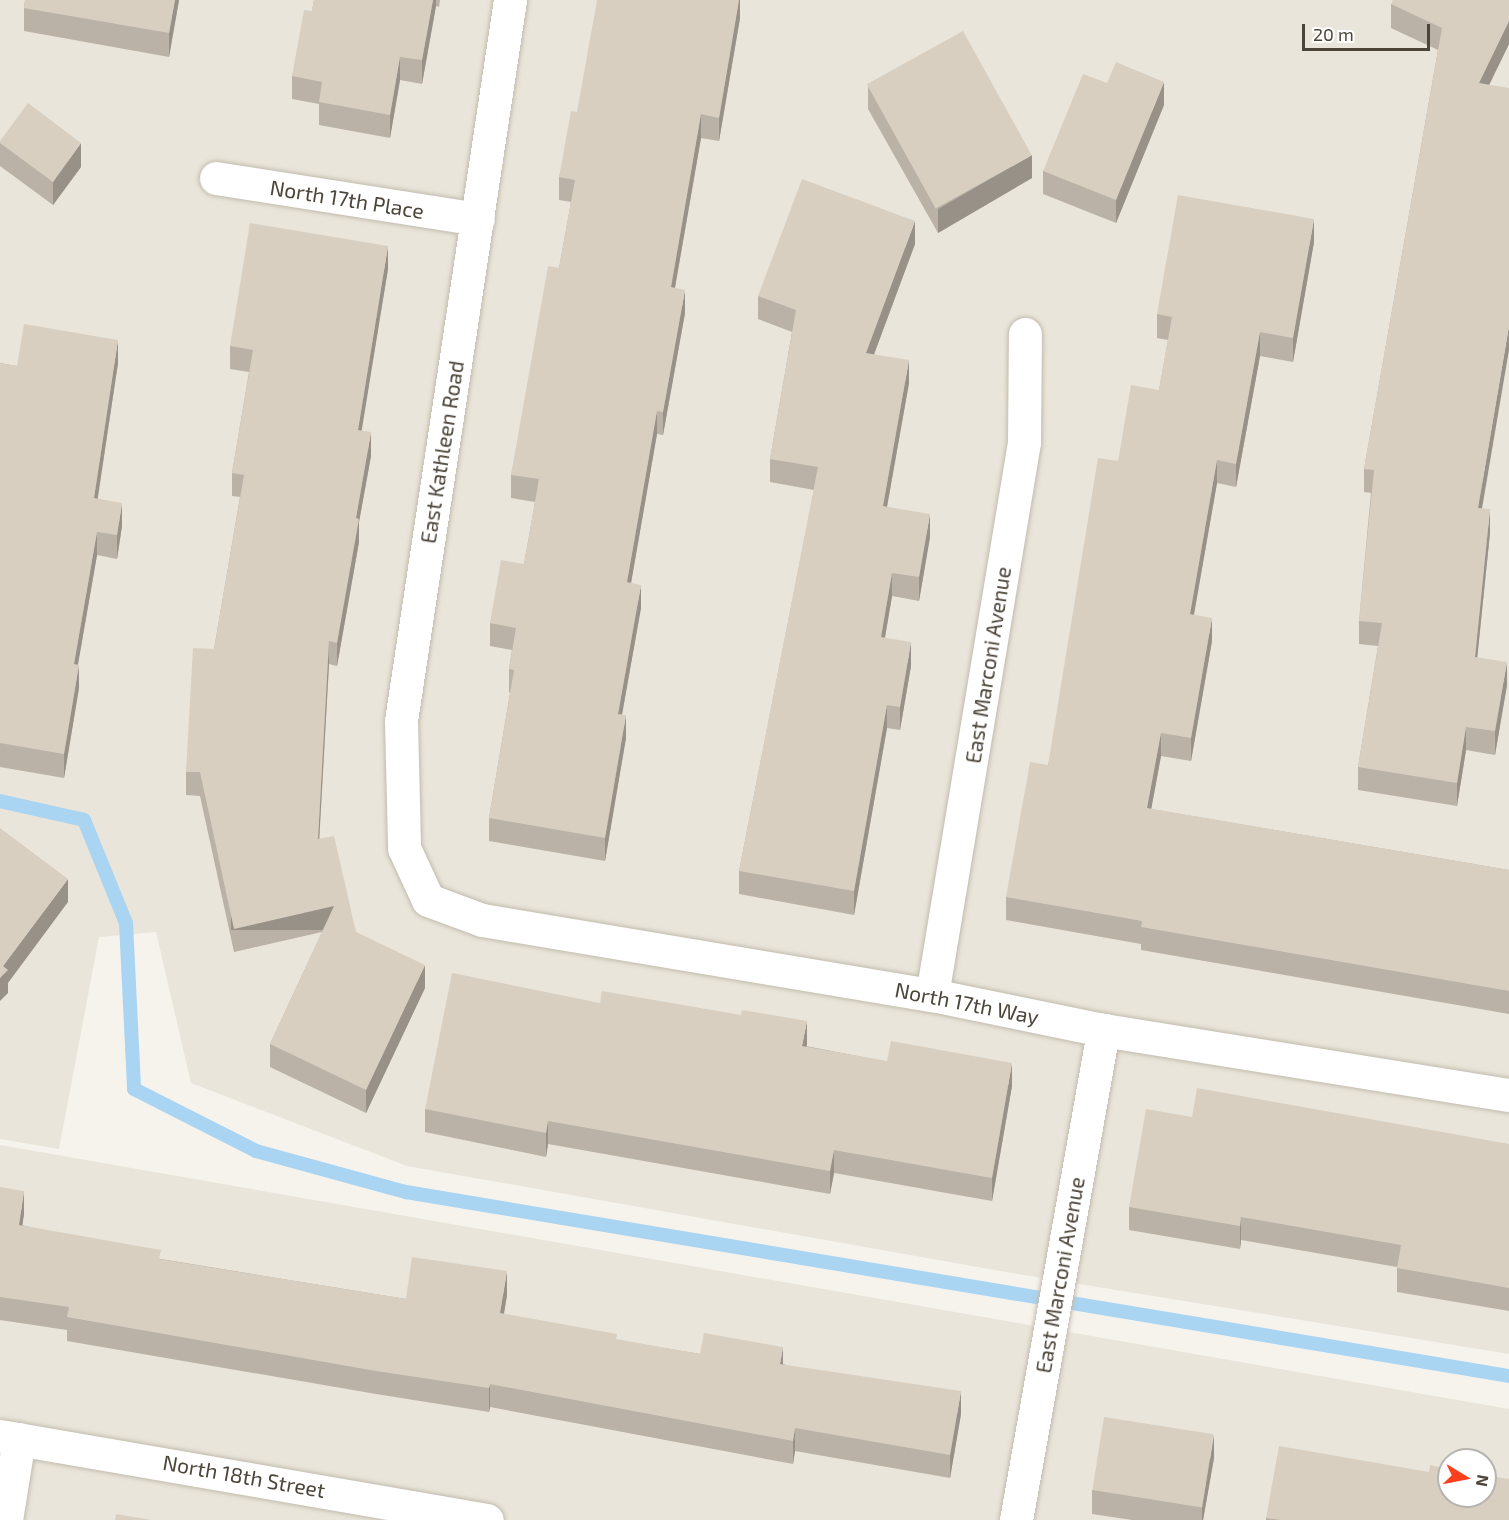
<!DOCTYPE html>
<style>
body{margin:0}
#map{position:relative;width:1509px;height:1520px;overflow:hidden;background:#f6f3ec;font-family:"Exo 2",sans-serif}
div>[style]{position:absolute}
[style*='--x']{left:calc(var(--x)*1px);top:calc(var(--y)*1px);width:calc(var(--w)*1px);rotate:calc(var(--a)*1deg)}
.residential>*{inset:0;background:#eae5da}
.stream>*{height:14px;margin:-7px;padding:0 7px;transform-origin:7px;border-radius:7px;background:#a9d4f2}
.roads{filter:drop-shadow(0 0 2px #c2bbae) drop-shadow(0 0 2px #c2bbae)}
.minor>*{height:33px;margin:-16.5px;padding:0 16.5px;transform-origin:16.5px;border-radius:16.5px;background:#fff}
.wall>*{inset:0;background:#bab2a6}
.shaded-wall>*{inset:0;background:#979187;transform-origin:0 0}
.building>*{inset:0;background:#d8cfc1;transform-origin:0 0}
span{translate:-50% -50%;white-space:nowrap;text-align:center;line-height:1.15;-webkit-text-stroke:5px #fff;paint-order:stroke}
.street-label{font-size:21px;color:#4b4439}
.north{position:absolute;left:1437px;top:1448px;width:60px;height:60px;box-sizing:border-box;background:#fff;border:2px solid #b7b4b0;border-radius:50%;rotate:100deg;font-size:16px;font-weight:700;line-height:24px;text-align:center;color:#4b4439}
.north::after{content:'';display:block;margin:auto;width:21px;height:27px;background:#fc3f1d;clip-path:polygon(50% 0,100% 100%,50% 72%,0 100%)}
.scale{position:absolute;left:1302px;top:24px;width:128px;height:27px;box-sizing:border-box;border:3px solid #4b4439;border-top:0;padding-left:8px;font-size:18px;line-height:21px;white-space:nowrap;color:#4b4439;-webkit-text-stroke:4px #fff;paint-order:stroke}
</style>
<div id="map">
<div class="residential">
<i style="clip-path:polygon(0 0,1509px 0,1509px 1354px,1006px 1272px,407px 1166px,191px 1083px,156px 932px,99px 937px,59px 1149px,0 1139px)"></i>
<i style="clip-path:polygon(evenodd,0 1145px,1509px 1409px,1509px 1520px,0 1520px,0 1145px,1449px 1460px,1485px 1460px,1485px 1496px,1449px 1496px,1449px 1460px)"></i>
</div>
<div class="stream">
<i style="--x:0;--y:801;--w:86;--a:12.7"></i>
<i style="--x:84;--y:820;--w:111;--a:67.8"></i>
<i style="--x:126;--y:923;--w:166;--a:87.2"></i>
<i style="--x:134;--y:1089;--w:137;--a:26.9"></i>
<i style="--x:256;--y:1151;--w:156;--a:15.3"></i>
<i style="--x:406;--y:1192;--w:1118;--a:9.47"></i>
</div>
<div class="roads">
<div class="minor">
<i style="--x:510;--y:0;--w:729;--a:98.6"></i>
<i style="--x:401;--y:721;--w:127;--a:88.6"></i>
<i style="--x:404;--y:848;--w:57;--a:65.2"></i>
<i style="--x:428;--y:900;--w:58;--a:20.3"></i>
<i style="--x:482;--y:920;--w:456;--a:9.5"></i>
<i style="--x:932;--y:995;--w:175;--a:11.6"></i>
<i style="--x:1103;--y:1030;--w:411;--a:9.1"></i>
<i style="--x:216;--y:178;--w:265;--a:8.9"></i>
<i style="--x:932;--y:995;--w:561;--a:-80.55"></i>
<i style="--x:1024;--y:442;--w:108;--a:-89.5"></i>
<i style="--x:0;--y:1436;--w:494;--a:9.8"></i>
<i style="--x:6;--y:1520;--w:82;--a:-80.9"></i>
<i style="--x:1016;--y:1520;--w:498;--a:-79.9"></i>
</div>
</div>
<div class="wall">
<i style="clip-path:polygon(25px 0,179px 0,169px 57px,24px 31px,24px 8px)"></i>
<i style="clip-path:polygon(314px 0,440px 0,439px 7px,436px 6px,422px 84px,400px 80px,390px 138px,319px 125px,319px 104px,292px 99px,292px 76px,312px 11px)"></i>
<i style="clip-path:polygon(740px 0,740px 18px,719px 141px,701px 138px,675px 288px,685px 313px,663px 435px,657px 434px,631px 583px,641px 608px,622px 714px,626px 738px,605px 861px,489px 841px,489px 818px,510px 693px,509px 692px,509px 669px,512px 650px,490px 646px,490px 623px,524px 564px,535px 502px,511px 498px,511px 475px,559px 268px,571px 202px,559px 200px,559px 177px,577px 112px)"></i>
<i style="clip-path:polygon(1509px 0,1509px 44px,1489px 84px,1482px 509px,1490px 533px,1477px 657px,1507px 685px,1495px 755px,1466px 750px,1457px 806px,1358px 790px,1358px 767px,1378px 646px,1359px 644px,1359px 621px,1371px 493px,1364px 492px,1364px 469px,1438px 50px,1391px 28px,1391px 4px)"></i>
<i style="clip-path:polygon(868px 86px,1032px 178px,938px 233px,868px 109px)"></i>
<i style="clip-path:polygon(1164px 105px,1116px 223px,1043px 194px,1043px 171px)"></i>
<i style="clip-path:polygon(0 141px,81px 167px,53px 205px,0 166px)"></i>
<i style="clip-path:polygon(1314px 242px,1293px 362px,1260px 356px,1236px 487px,1217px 483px,1194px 614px,1212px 641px,1191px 761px,1161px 756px,1151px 809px,1509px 870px,1509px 1014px,1141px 950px,1141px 944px,1006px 920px,1006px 897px,1048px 765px,1118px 461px,1159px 390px,1168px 340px,1157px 338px,1157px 314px)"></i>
<i style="clip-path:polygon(915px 244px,874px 354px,909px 383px,887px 507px,930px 537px,919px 601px,892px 596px,885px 638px,911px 666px,900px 730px,887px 728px,854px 915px,739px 894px,739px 871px,814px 490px,770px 482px,770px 459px,792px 332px,758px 319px,758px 296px)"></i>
<i style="clip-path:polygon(388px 269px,361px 431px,371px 456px,359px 522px,359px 542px,337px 666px,329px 664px,319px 839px,356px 932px,425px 988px,366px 1113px,270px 1067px,270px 1044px,322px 932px,234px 952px,200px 796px,186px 795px,186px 772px,214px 649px,240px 497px,232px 496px,232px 473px,249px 372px,230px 369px,230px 346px)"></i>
<i style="clip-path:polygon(0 363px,17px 366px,118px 363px,98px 498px,122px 526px,117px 559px,97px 555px,78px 664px,79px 688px,64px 778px,0 767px)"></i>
<i style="clip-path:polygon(807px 1044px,806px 1046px,1012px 1086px,992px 1201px,834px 1173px,830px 1194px,548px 1144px,546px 1157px,425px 1132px,425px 1109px)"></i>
<i style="clip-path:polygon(1192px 1117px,1509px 1144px,1509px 1311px,1397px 1292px,1397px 1267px,1241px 1240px,1240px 1249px,1129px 1230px,1129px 1207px)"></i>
<i style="clip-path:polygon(0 1187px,24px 1214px,22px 1225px,161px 1259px,406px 1299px,507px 1295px,504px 1314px,617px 1340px,700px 1354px,783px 1364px,961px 1414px,950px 1478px,795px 1451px,793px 1464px,490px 1407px,489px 1412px,376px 1394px,67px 1341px,67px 1330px,0 1320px)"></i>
<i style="clip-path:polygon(1214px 1458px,1203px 1520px,1132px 1520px,1092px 1514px,1092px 1490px)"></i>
<i style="clip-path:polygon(1429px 1472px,1509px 1520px,1266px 1520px,1266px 1518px)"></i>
</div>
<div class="shaded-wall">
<i style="clip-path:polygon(175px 0,179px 0,169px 57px,169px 33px)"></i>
<i style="clip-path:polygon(433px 0,436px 0,436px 6px,422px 84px,422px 60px)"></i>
<i style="clip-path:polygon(739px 0,740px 0,740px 18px,719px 141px,719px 118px)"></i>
<i style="clip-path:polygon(1509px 21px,1509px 44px,1479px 106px,1479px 83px)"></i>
<i style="clip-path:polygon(400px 57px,400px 80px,390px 138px,390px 115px)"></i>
<i style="clip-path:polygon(1164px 82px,1164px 105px,1116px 223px,1116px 200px)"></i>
<i style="clip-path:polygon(701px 114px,701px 138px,671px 310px,671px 287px)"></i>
<i style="clip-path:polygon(81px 143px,81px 167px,53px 205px,53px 182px)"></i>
<i style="clip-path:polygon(1032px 155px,1032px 178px,938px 233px,938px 209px)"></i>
<i style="clip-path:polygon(1314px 219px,1314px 242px,1293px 362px,1293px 338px)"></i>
<i style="clip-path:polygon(915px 221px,915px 244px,866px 376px,866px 353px)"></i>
<i style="clip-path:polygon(388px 246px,388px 269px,358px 453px,358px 430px)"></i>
<i style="clip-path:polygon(685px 290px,685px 313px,663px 435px,663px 412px)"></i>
<i style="clip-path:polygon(1509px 326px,1509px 350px,1478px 532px,1478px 508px)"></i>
<i style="clip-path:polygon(1260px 332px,1260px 356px,1236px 487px,1236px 464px)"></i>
<i style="clip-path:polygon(118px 340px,118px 363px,94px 521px,94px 498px)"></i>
<i style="clip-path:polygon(909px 360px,909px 383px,883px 529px,883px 506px)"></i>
<i style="clip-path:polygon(657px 411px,657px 434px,627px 606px,627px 582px)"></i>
<i style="clip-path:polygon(371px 432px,371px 456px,359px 522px,359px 542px,337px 666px,337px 643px,356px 518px)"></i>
<i style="clip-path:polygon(1217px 460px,1217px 483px,1190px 637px,1190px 614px)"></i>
<i style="clip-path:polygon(122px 503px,122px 526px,117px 559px,117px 535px)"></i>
<i style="clip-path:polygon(1490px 509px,1490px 533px,1475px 680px,1475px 657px)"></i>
<i style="clip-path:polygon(930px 514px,930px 537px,919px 601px,919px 577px)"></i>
<i style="clip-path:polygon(97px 532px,97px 555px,74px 687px,74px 664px)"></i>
<i style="clip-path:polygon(892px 573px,892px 596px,881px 660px,881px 637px)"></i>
<i style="clip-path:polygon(641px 585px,641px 608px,618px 737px,618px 714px)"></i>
<i style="clip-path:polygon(1212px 618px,1212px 641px,1191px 761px,1191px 738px)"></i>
<i style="clip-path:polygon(329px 641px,329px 664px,318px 862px,318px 839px)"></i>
<i style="clip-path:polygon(911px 642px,911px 666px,900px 730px,900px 707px)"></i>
<i style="clip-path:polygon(1507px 662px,1507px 685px,1495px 755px,1495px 731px)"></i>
<i style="clip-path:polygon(79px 665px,79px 688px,64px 778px,64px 754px)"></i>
<i style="clip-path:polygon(887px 705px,887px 728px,854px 915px,854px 891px)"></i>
<i style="clip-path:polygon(626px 715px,626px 738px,605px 861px,605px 838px)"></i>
<i style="clip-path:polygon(1466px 727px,1466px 750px,1457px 806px,1457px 783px)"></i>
<i style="clip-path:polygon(1161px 733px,1161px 756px,1147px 832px,1147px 808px)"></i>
<i style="clip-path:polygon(68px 879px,68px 902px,8px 983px,8px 993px,0 1001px,0 978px,3px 966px)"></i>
<i style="left:334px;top:906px;width:24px;height:103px;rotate:90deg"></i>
<i style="clip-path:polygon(425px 965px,425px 988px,366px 1113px,366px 1090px)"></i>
<i style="clip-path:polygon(807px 1021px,807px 1044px,802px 1069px,802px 1046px)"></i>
<i style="clip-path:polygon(1012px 1063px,1012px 1086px,992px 1201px,992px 1178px)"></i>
<i style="clip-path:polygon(548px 1121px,548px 1144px,546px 1157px,546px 1133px)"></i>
<i style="clip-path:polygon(834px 1150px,834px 1173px,830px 1194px,830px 1171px)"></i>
<i style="clip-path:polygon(24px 1191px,24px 1214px,19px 1248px,19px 1225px)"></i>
<i style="clip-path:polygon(1241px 1217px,1241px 1240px,1240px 1249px,1240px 1226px)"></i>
<i style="clip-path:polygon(507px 1271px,507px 1295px,500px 1336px,500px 1313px)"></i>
<i style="clip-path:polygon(783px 1347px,783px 1370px,780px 1364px)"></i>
<i style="clip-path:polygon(490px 1384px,490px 1407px,489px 1412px,489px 1388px)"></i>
<i style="clip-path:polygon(961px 1391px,961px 1414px,950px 1478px,950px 1455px)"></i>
<i style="clip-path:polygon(795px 1428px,795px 1451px,793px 1464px,793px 1441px)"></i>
<i style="clip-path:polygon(1214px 1435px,1214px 1458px,1203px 1520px,1202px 1520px,1202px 1508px)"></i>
</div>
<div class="building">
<i style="clip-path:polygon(25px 0,175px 0,169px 33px,24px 8px)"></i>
<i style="clip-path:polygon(314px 0,433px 0,422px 60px,400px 57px,390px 115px,319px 102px,322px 82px,292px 76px,304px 10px,312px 11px)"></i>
<i style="clip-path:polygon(597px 0,739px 0,719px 118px,701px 114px,671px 287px,685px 290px,663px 412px,657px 411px,627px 582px,641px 585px,618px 714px,626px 715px,605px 838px,489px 818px,514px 670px,509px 669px,516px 628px,490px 623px,501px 560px,524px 564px,539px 479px,511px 475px,548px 266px,559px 268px,575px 180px,559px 177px,571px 111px,577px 112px)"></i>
<i style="clip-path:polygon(1393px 0,1509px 0,1509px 21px,1479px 83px,1509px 88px,1509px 326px,1478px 508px,1490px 509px,1475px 657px,1507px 662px,1495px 731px,1466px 727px,1457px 783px,1358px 767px,1382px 623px,1359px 621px,1374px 470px,1364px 469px,1442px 28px,1391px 4px)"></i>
<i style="left:963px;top:31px;width:142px;height:110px;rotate:61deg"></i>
<i style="clip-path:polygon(1116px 62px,1164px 82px,1116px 200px,1043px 171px,1083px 74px,1107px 83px)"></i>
<i style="clip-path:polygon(28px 103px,81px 143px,53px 182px,0 143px,0 141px)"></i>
<i style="clip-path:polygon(802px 179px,915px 221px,866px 353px,909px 360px,883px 506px,930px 514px,919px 577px,892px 573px,881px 637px,911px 642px,900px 707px,887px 705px,854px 891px,739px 871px,818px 467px,770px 459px,796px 310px,758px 296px)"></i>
<i style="clip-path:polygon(1178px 195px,1314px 219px,1293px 338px,1260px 332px,1236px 464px,1217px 460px,1190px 614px,1212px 618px,1191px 738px,1161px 733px,1147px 808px,1509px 870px,1509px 991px,1141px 927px,1142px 921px,1006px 897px,1030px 762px,1048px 765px,1098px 458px,1118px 461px,1131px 385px,1159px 390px,1172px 317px,1157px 314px)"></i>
<i style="clip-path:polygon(250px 223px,388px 246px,358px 430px,371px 432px,356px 518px,359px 519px,337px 643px,329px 641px,318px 839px,334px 836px,356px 932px,425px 965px,366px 1090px,270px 1044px,334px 906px,234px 929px,200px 772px,186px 772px,193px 648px,214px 649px,244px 475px,232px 473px,253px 350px,230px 346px)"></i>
<i style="clip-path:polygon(24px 324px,118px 340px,94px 498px,122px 503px,117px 535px,97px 532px,74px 664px,79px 665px,64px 754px,0 743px,0 363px,17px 366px)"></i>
<i style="clip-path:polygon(0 828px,68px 879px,3px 966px,8px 970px,0 978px)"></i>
<i style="clip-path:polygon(452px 973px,600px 1003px,602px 991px,741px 1015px,742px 1010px,807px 1021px,802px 1046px,887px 1061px,891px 1041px,1012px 1063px,992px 1178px,834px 1150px,830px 1171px,548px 1121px,546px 1133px,425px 1109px)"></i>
<i style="clip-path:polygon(1197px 1088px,1509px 1144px,1509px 1288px,1397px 1268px,1401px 1245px,1241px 1217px,1240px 1226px,1129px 1207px,1146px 1109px,1192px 1117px)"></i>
<i style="clip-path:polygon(0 1187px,24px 1191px,19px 1225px,161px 1250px,159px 1259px,406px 1299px,412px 1257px,507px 1271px,500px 1313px,617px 1334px,616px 1339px,700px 1354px,704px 1333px,783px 1347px,780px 1364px,961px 1391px,950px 1455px,795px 1428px,793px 1441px,490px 1384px,489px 1388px,376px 1371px,67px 1317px,69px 1307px,0 1297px)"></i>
<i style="left:1104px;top:1417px;width:111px;height:74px;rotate:9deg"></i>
<i style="clip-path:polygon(1279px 1446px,1429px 1472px,1430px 1465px,1449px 1469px,1449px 1496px,1485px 1496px,1485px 1475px,1509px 1479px,1509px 1520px,1281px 1520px,1266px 1518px)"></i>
<i style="clip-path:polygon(116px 1514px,151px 1520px,115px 1520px)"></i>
</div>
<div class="street-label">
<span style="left:347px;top:199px;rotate:9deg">North 17th Place</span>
<span style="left:442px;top:452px;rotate:-81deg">East Kathleen Road</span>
<span style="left:988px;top:665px;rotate:-81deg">East Marconi Avenue</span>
<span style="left:967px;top:1003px;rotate:11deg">North 17th Way</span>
<span style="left:1060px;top:1275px;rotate:-80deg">East Marconi Avenue</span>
<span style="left:244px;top:1476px;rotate:10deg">North 18th Street</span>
</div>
<div class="north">N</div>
<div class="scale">20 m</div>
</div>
